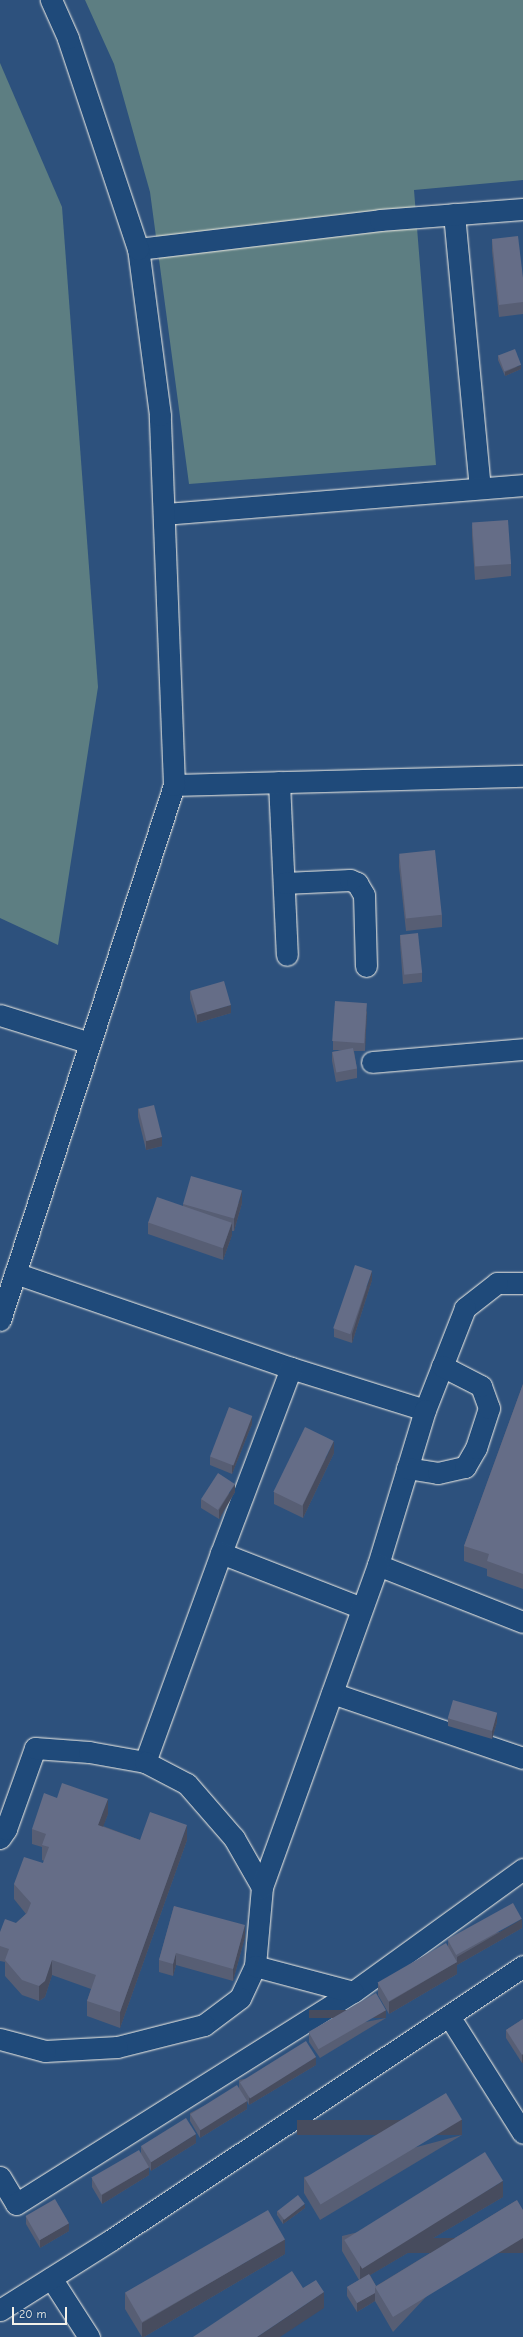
<!DOCTYPE html>
<style>
body{margin:0}
#map{position:relative;width:523px;height:2337px;overflow:hidden;background:#2d517d;font-family:"Comic Neue",sans-serif}
div>[style]{position:absolute}
[style*='--x']{left:calc(var(--x)*1px);top:calc(var(--y)*1px);width:calc(var(--w)*1px);rotate:calc(var(--a)*1deg)}
.green>*{inset:0;background:#5d7e82}
.roads{filter:drop-shadow(0 0 1px #f4f1e8) drop-shadow(0 0 1px #f4f1e8)}
.minor>*{height:21px;margin:-10.5px;padding:0 10.5px;transform-origin:10.5px;border-radius:10.5px;background:#1f4a7a}
.wall>*{inset:0;background:#575e74}
.shaded-wall>*{inset:0;background:#474c5e;transform-origin:0 0}
.building>*{inset:0;background:#656d87;transform-origin:0 0}
span{translate:-50% -50%;white-space:nowrap;text-align:center;line-height:1.15;-webkit-text-stroke:3px #1f4a7a;paint-order:stroke}
.scale{position:absolute;left:12px;top:2307px;width:55px;height:18px;box-sizing:border-box;border:2px solid #f4f1e8;border-top:0;padding-left:5px;font-size:12px;line-height:14px;white-space:nowrap;color:#f4f1e8;-webkit-text-stroke:3px #1f4a7a;paint-order:stroke}
</style>
<div id="map">
<div class="green">
<i style="clip-path:polygon(85px 0,523px 0,523px 180px,414px 190px,436px 465px,189px 484px,150px 192px,114px 64px)"></i>
<i style="clip-path:polygon(0 63px,62px 207px,98px 687px,58px 945px,0 918px)"></i>
</div>
<div class="roads">
<div class="minor">
<i style="--x:454;--y:214;--w:275;--a:84.6"></i>
<i style="--x:138;--y:249;--w:244;--a:-6.8"></i>
<i style="--x:380;--y:220;--w:143;--a:-4.4"></i>
<i style="--x:164;--y:514;--w:360;--a:-4.6"></i>
<i style="--x:279;--y:782;--w:173;--a:87.4"></i>
<i style="--x:174;--y:785;--w:349;--a:-1.5"></i>
<i style="--x:284;--y:883;--w:66;--a:-2.6"></i>
<i style="--x:350;--y:880;--w:8;--a:23"></i>
<i style="--x:357;--y:883;--w:14;--a:60"></i>
<i style="--x:364;--y:895;--w:71;--a:88.4"></i>
<i style="--x:0;--y:1015;--w:94;--a:17.3"></i>
<i style="--x:372;--y:1062;--w:152;--a:-4.9"></i>
<i style="--x:15;--y:1273;--w:292;--a:19"></i>
<i style="--x:291;--y:1368;--w:140;--a:17.4"></i>
<i style="--x:523;--y:1283;--w:26;--a:180"></i>
<i style="--x:497;--y:1283;--w:41;--a:142"></i>
<i style="--x:465;--y:1308;--w:110;--a:111.4"></i>
<i style="--x:425;--y:1410;--w:162;--a:106.9"></i>
<i style="--x:378;--y:1565;--w:156;--a:21.5"></i>
<i style="--x:0;--y:1320;--w:563;--a:-71.98"></i>
<i style="--x:174;--y:785;--w:370;--a:-92.2"></i>
<i style="--x:160;--y:415;--w:167;--a:-97.5"></i>
<i style="--x:138;--y:249;--w:222;--a:-108.4"></i>
<i style="--x:68;--y:38;--w:42;--a:-114.1"></i>
<i style="--x:291;--y:1368;--w:198;--a:110.7"></i>
<i style="--x:221;--y:1553;--w:151;--a:21.3"></i>
<i style="--x:407;--y:1468;--w:31;--a:9"></i>
<i style="--x:438;--y:1473;--w:28;--a:-13"></i>
<i style="--x:465;--y:1467;--w:22;--a:-60"></i>
<i style="--x:476;--y:1448;--w:42;--a:-72"></i>
<i style="--x:489;--y:1408;--w:23;--a:-110"></i>
<i style="--x:481;--y:1386;--w:44;--a:-152.9"></i>
<i style="--x:332;--y:1693;--w:202;--a:18.8"></i>
<i style="--x:145;--y:1762;--w:222;--a:-70"></i>
<i style="--x:0;--y:1838;--w:11;--a:-56"></i>
<i style="--x:6;--y:1829;--w:86;--a:-70.3"></i>
<i style="--x:35;--y:1748;--w:54;--a:4.2"></i>
<i style="--x:89;--y:1752;--w:57;--a:10.1"></i>
<i style="--x:145;--y:1762;--w:47;--a:27.6"></i>
<i style="--x:187;--y:1784;--w:72;--a:49"></i>
<i style="--x:234;--y:1838;--w:56;--a:60.3"></i>
<i style="--x:262;--y:1887;--w:79;--a:95.1"></i>
<i style="--x:255;--y:1966;--w:35;--a:115"></i>
<i style="--x:240;--y:1998;--w:45;--a:143.1"></i>
<i style="--x:204;--y:2025;--w:90;--a:165.8"></i>
<i style="--x:117;--y:2047;--w:72;--a:176.8"></i>
<i style="--x:45;--y:2051;--w:47;--a:-165.1"></i>
<i style="--x:262;--y:1887;--w:342;--a:-70.2"></i>
<i style="--x:353;--y:1992;--w:210;--a:-35.9"></i>
<i style="--x:449;--y:2016;--w:138;--a:57.7"></i>
<i style="--x:0;--y:2177;--w:31;--a:59"></i>
<i style="--x:16;--y:2204;--w:398;--a:-32.2"></i>
<i style="--x:353;--y:1992;--w:101;--a:-165.1"></i>
<i style="--x:51;--y:2278;--w:70;--a:57.2"></i>
<i style="--x:0;--y:2310;--w:131;--a:-32.2"></i>
<i style="--x:111;--y:2240;--w:495;--a:-33.6"></i>
</div>
</div>
<div class="wall">
<i style="clip-path:polygon(492px 239px,523px 278px,523px 314px,499px 317px,492px 251px)"></i>
<i style="clip-path:polygon(498px 355px,521px 369px,505px 376px,498px 360px)"></i>
<i style="clip-path:polygon(472px 524px,511px 564px,511px 576px,475px 580px,472px 536px)"></i>
<i style="clip-path:polygon(399px 855px,442px 915px,442px 927px,406px 931px,399px 867px)"></i>
<i style="clip-path:polygon(400px 935px,422px 973px,422px 982px,403px 984px,400px 943px)"></i>
<i style="clip-path:polygon(190px 991px,231px 1013px,197px 1023px,190px 999px)"></i>
<i style="clip-path:polygon(367px 1011px,365px 1051px,354px 1051px,357px 1069px,357px 1078px,336px 1082px,332px 1061px,332px 1052px,342px 1050px,333px 1050px,333px 1041px)"></i>
<i style="clip-path:polygon(138px 1108px,162px 1146px,146px 1150px,138px 1117px)"></i>
<i style="clip-path:polygon(242px 1203px,234px 1231px,232px 1231px,232px 1235px,223px 1260px,148px 1234px,148px 1222px,183px 1206px,183px 1204px)"></i>
<i style="clip-path:polygon(372px 1280px,352px 1343px,334px 1337px,334px 1329px)"></i>
<i style="clip-path:polygon(523px 1384px,523px 1589px,487px 1576px,487px 1569px,464px 1561px,464px 1546px)"></i>
<i style="clip-path:polygon(252px 1424px,232px 1474px,210px 1465px,210px 1457px)"></i>
<i style="clip-path:polygon(334px 1453px,303px 1518px,274px 1504px,274px 1492px)"></i>
<i style="clip-path:polygon(235px 1492px,219px 1519px,201px 1508px,201px 1499px)"></i>
<i style="clip-path:polygon(448px 1718px,497px 1722px,492px 1739px,448px 1726px)"></i>
<i style="clip-path:polygon(108px 1814px,103px 1826px,140px 1840px,187px 1840px,120px 2028px,87px 2016px,87px 2001px,91px 1989px,52px 1975px,45px 1997px,39px 2001px,22px 1995px,5px 1976px,5px 1962px,0 1961px,0 1932px,16px 1923px,26px 1914px,14px 1899px,14px 1884px,43px 1863px,44px 1861px,42px 1860px,42px 1847px,32px 1844px,32px 1829px)"></i>
<i style="clip-path:polygon(174px 1906px,245px 1937px,233px 1981px,176px 1965px,173px 1976px,159px 1972px,159px 1960px)"></i>
<i style="clip-path:polygon(522px 1928px,457px 1965px,457px 1974px,389px 2014px,378px 1995px,378px 1983px,448px 1947px,448px 1941px)"></i>
<i style="clip-path:polygon(386px 2018px,320px 2058px,309px 2042px,309px 2033px)"></i>
<i style="clip-path:polygon(523px 2019px,522px 2063px,506px 2038px,506px 2030px)"></i>
<i style="clip-path:polygon(316px 2065px,249px 2105px,247px 2101px,247px 2109px,200px 2138px,190px 2121px,190px 2113px,239px 2088px,239px 2080px)"></i>
<i style="clip-path:polygon(462px 2135px,320px 2220px,304px 2193px,304px 2177px)"></i>
<i style="clip-path:polygon(196px 2143px,151px 2171px,149px 2167px,149px 2175px,102px 2204px,92px 2187px,92px 2179px,141px 2154px,141px 2146px)"></i>
<i style="clip-path:polygon(503px 2197px,370px 2275px,376px 2286px,517px 2200px,393px 2332px,375px 2301px,357px 2312px,347px 2296px,347px 2287px,359px 2280px,342px 2251px,342px 2236px)"></i>
<i style="clip-path:polygon(305px 2208px,283px 2224px,277px 2215px,277px 2211px)"></i>
<i style="clip-path:polygon(26px 2216px,69px 2231px,40px 2248px,26px 2224px)"></i>
<i style="clip-path:polygon(285px 2254px,144px 2337px,142px 2337px,125px 2309px,125px 2293px)"></i>
</div>
<div class="shaded-wall">
<i style="clip-path:polygon(521px 365px,521px 369px,505px 376px,505px 372px)"></i>
<i style="clip-path:polygon(367px 1003px,367px 1011px,365px 1051px,365px 1043px)"></i>
<i style="clip-path:polygon(231px 1005px,231px 1013px,197px 1023px,197px 1014px)"></i>
<i style="clip-path:polygon(162px 1137px,162px 1146px,146px 1150px,146px 1141px)"></i>
<i style="clip-path:polygon(242px 1191px,242px 1203px,234px 1231px,234px 1219px)"></i>
<i style="clip-path:polygon(232px 1223px,232px 1235px,223px 1260px,223px 1248px)"></i>
<i style="clip-path:polygon(372px 1271px,372px 1280px,352px 1343px,352px 1334px)"></i>
<i style="clip-path:polygon(252px 1416px,252px 1424px,232px 1474px,232px 1466px)"></i>
<i style="clip-path:polygon(334px 1441px,334px 1453px,303px 1518px,303px 1505px)"></i>
<i style="clip-path:polygon(235px 1484px,235px 1492px,219px 1519px,219px 1510px)"></i>
<i style="clip-path:polygon(497px 1713px,497px 1722px,492px 1739px,492px 1731px)"></i>
<i style="clip-path:polygon(108px 1799px,108px 1814px,98px 1840px,98px 1825px)"></i>
<i style="clip-path:polygon(187px 1825px,187px 1840px,120px 2028px,120px 2012px)"></i>
<i style="clip-path:polygon(522px 1919px,522px 1928px,457px 1965px,457px 1957px)"></i>
<i style="clip-path:polygon(245px 1925px,245px 1937px,233px 1981px,233px 1969px)"></i>
<i style="clip-path:polygon(176px 1953px,176px 1965px,173px 1976px,173px 1964px)"></i>
<i style="clip-path:polygon(52px 1960px,52px 1975px,45px 1997px,39px 2001px,39px 1986px)"></i>
<i style="clip-path:polygon(457px 1962px,457px 1974px,389px 2014px,389px 2002px)"></i>
<i style="left:386px;top:2010px;width:8px;height:77px;rotate:90deg"></i>
<i style="left:523px;top:2054px;width:9px;height:1px;rotate:90deg"></i>
<i style="clip-path:polygon(316px 2057px,316px 2065px,249px 2105px,249px 2096px)"></i>
<i style="clip-path:polygon(247px 2101px,247px 2109px,200px 2138px,200px 2129px)"></i>
<i style="left:462px;top:2120px;width:15px;height:165px;rotate:90deg"></i>
<i style="clip-path:polygon(196px 2134px,196px 2143px,151px 2171px,151px 2162px)"></i>
<i style="clip-path:polygon(149px 2167px,149px 2175px,102px 2204px,102px 2195px)"></i>
<i style="clip-path:polygon(503px 2181px,503px 2197px,360px 2281px,360px 2266px)"></i>
<i style="clip-path:polygon(305px 2204px,305px 2208px,283px 2224px,283px 2220px)"></i>
<i style="clip-path:polygon(69px 2223px,69px 2231px,40px 2248px,40px 2240px)"></i>
<i style="left:523px;top:2238px;width:15px;height:152px;rotate:90deg"></i>
<i style="clip-path:polygon(285px 2239px,285px 2254px,144px 2337px,142px 2337px,142px 2323px)"></i>
<i style="clip-path:polygon(324px 2292px,324px 2308px,280px 2337px,257px 2337px)"></i>
<i style="clip-path:polygon(375px 2293px,375px 2301px,357px 2312px,357px 2303px)"></i>
</div>
<div class="building">
<i style="clip-path:polygon(518px 236px,523px 278px,523px 302px,499px 305px,492px 239px)"></i>
<i style="left:515px;top:349px;width:17px;height:18px;rotate:69deg"></i>
<i style="left:508px;top:520px;width:44px;height:36px;rotate:86deg"></i>
<i style="left:435px;top:850px;width:65px;height:36px;rotate:84deg"></i>
<i style="left:418px;top:933px;width:40px;height:18px;rotate:84deg"></i>
<i style="left:224px;top:981px;width:25px;height:35px;rotate:74deg"></i>
<i style="left:335px;top:1001px;width:32px;height:40px;rotate:4deg"></i>
<i style="left:353px;top:1048px;width:21px;height:21px;rotate:79deg"></i>
<i style="left:154px;top:1105px;width:33px;height:16px;rotate:76deg"></i>
<i style="left:191px;top:1176px;width:53px;height:29px;rotate:16deg"></i>
<i style="left:157px;top:1197px;width:79px;height:27px;rotate:19deg"></i>
<i style="left:355px;top:1265px;width:18px;height:67px;rotate:19deg"></i>
<i style="clip-path:polygon(523px 1384px,523px 1574px,487px 1561px,489px 1554px,464px 1546px)"></i>
<i style="left:229px;top:1407px;width:25px;height:53px;rotate:21deg"></i>
<i style="left:305px;top:1427px;width:32px;height:72px;rotate:26deg"></i>
<i style="left:218px;top:1473px;width:20px;height:31px;rotate:33deg"></i>
<i style="left:453px;top:1700px;width:46px;height:19px;rotate:16deg"></i>
<i style="clip-path:polygon(62px 1783px,108px 1799px,98px 1825px,140px 1840px,150px 1812px,187px 1825px,120px 2012px,87px 2001px,96px 1975px,52px 1960px,45px 1981px,39px 1986px,22px 1980px,5px 1960px,9px 1949px,0 1946px,0 1932px,5px 1919px,16px 1923px,27px 1913px,31px 1903px,14px 1884px,24px 1857px,43px 1863px,49px 1847px,42px 1845px,46px 1834px,32px 1829px,44px 1793px,57px 1798px)"></i>
<i style="left:513px;top:1903px;width:18px;height:75px;rotate:61deg"></i>
<i style="clip-path:polygon(174px 1906px,245px 1925px,233px 1969px,176px 1953px,173px 1964px,159px 1960px)"></i>
<i style="left:446px;top:1943px;width:22px;height:79px;rotate:60deg"></i>
<i style="left:376px;top:1993px;width:20px;height:78px;rotate:60deg"></i>
<i style="clip-path:polygon(523px 2019px,523px 2054px,522px 2055px,506px 2030px)"></i>
<i style="left:306px;top:2041px;width:19px;height:78px;rotate:58deg"></i>
<i style="left:237px;top:2085px;width:19px;height:55px;rotate:58deg"></i>
<i style="left:446px;top:2093px;width:31px;height:165px;rotate:59deg"></i>
<i style="left:186px;top:2118px;width:19px;height:53px;rotate:58deg"></i>
<i style="left:139px;top:2150px;width:20px;height:55px;rotate:60deg"></i>
<i style="left:485px;top:2152px;width:34px;height:166px;rotate:58deg"></i>
<i style="left:298px;top:2195px;width:11px;height:26px;rotate:52deg"></i>
<i style="left:55px;top:2199px;width:28px;height:34px;rotate:60deg"></i>
<i style="clip-path:polygon(517px 2200px,523px 2210px,523px 2238px,393px 2317px,375px 2287px)"></i>
<i style="left:268px;top:2210px;width:34px;height:165px;rotate:60deg"></i>
<i style="clip-path:polygon(292px 2271px,303px 2288px,316px 2280px,324px 2292px,257px 2337px,193px 2337px)"></i>
<i style="clip-path:polygon(369px 2274px,376px 2286px,375px 2287px,375px 2293px,357px 2303px,347px 2287px)"></i>
</div>
<div class="scale">20 m</div>
</div>
